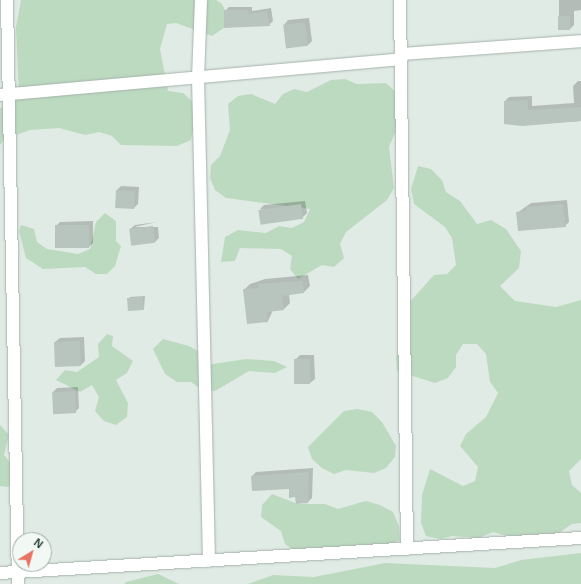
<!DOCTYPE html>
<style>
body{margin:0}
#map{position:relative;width:581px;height:584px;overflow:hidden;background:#e1ebe5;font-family:Helvetica,sans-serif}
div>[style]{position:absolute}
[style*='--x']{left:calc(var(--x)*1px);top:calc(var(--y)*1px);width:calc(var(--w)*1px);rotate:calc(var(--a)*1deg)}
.green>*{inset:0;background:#bcdac0}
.shadow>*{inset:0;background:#0003}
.building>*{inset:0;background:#b7c5be;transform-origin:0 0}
.roads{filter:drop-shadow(0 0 1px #a4b2ab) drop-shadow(0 0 1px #a4b2ab)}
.minor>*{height:12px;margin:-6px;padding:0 6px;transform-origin:6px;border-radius:6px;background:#fff}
span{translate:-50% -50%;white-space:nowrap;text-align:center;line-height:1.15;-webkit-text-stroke:4px #f2f8f4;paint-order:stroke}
.north{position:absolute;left:12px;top:532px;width:40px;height:40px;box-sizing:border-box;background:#f2f8f4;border:1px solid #9faca6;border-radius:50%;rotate:37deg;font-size:11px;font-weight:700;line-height:16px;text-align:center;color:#233a31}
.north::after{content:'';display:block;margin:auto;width:14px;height:18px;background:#e77163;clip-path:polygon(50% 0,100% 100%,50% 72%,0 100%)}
</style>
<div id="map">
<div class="green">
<i style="clip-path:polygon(21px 0,216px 0,222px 4px,228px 16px,224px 28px,212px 36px,176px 23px,167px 24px,160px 49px,168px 91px,183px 93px,193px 102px,196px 114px,191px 140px,177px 146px,121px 145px,112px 136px,99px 132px,85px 135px,59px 128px,30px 130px,5px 139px,0 145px,0 108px,19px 98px,16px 27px)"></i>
<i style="clip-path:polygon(345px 79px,357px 84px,386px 83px,397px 93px,400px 121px,389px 147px,394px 188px,387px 200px,346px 232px,340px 244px,344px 258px,334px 267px,322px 265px,298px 279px,290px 269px,292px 256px,281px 249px,240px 248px,235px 261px,221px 262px,225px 237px,238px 230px,266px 233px,279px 226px,292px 228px,304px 222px,310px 209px,226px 198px,215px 190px,210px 178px,211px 165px,220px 156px,230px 130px,228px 104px,238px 96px,251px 94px,275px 104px,283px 94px,294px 89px,307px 92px,331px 80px)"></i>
<i style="clip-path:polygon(418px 166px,431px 169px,442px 180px,446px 192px,460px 201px,477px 224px,491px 220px,506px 229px,521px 251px,519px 268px,500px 286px,515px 301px,556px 307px,581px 300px,581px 459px,569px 471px,572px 485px,581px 493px,581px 523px,572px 524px,550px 539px,520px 540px,493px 532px,479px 538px,452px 536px,440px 539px,426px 536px,421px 523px,422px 495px,430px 469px,463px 486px,475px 481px,478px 467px,460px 446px,466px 434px,486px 417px,498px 393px,490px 382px,486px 354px,477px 344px,463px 344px,456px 355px,456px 367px,448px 378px,435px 383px,397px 371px,396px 357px,407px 332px,407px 305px,434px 275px,447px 274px,456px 265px,452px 238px,445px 227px,414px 204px,411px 189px)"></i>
<i style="clip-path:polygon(105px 213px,116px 221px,116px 241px,121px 246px,115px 266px,107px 274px,96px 274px,85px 267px,43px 269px,26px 258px,19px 231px,21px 225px,34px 229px,37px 242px,47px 249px,78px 254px,90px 249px,96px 222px)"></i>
<i style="clip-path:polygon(107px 334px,113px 336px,112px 346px,133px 361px,127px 373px,116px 380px,128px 403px,127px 417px,116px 425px,104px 421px,95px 411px,99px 397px,92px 385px,80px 392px,56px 380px,65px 370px,77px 372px,99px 357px,98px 344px)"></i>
<i style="clip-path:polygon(163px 339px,189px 346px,200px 352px,206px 365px,246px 359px,274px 361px,287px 367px,275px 373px,249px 371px,215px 391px,202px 390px,191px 382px,177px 382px,165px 374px,153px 349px)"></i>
<i style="clip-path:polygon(358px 409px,372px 412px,382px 422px,396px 446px,395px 457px,386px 468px,374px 473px,346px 470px,334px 474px,322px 468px,312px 459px,308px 447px,344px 411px)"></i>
<i style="clip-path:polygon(0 425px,9px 435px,4px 455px,12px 465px,14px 484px,8px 487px,0 486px)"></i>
<i style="clip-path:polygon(272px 494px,298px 504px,325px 504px,338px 509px,366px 501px,380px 505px,393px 512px,399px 526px,400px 540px,389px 546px,296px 552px,285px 544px,281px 531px,261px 517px,262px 505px)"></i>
<i style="clip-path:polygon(581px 553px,581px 584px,248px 584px,273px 575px,314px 577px,385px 563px,495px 568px,521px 560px)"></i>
<i style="clip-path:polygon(158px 574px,179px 584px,124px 584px,126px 582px)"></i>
</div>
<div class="shadow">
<i style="clip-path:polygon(559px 0,581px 0,581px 10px,574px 11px,574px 25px,570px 29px,559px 29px)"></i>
<i style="clip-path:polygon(229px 7px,252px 7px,252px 11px,271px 8px,273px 21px,269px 25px,225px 11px)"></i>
<i style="clip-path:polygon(309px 18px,312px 41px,308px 45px,284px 25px,288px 20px)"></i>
<i style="clip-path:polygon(578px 81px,581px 81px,581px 121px,523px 125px,505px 101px,509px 97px,532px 96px,532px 106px,574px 103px,573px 86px)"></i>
<i style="clip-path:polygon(121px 186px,139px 187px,138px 204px,134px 208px,117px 190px)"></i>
<i style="clip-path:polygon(567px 200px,569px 222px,565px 226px,517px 213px,531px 203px)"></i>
<i style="clip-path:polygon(305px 201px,307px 213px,302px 218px,260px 209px,264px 205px)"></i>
<i style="clip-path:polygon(93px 221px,93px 243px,89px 247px,57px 248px,56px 226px,60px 222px)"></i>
<i style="clip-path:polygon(157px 222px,134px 227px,158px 227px,159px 238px,155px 242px,130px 229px,135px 225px)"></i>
<i style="clip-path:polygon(308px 275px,310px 286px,304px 292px,289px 294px,290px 303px,284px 309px,273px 310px,268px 321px,248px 323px,244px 290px,250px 284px,265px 279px)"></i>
<i style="clip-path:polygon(145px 296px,144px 309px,129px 310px,130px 297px)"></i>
<i style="clip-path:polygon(84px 337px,85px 361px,81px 365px,55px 342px,60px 338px)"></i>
<i style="clip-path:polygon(300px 355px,314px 355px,315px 379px,310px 383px,295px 360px)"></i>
<i style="clip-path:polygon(78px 387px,79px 408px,75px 412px,53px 392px,57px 388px)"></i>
<i style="clip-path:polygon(313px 468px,312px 498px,308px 502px,290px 488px,252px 476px,256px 472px)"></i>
</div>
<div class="building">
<i style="clip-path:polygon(224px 10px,248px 10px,249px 14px,267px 11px,270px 26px,224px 28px)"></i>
<i style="left:558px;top:16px;width:12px;height:14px"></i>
<i style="left:305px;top:22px;width:24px;height:22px;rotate:83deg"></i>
<i style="clip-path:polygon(528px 100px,528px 110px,581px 107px,581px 121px,523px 126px,504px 124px,504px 101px)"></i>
<i style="left:116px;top:190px;width:19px;height:18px;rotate:3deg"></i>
<i style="left:301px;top:204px;width:15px;height:43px;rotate:82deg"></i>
<i style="clip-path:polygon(563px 204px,566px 227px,518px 231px,516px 212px,526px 211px,526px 207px)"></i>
<i style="left:89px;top:225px;width:23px;height:34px;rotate:90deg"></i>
<i style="left:153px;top:226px;width:17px;height:24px;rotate:83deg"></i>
<i style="clip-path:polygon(303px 281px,304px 293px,282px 296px,284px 310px,267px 312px,268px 322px,247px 324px,243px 289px,258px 288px,258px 284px)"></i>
<i style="left:143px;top:297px;width:13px;height:16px;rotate:86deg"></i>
<i style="left:80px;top:341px;width:25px;height:26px;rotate:88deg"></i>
<i style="left:294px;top:359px;width:16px;height:25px"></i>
<i style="left:75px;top:391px;width:22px;height:23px;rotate:87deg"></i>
<i style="clip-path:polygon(309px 472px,308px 503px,296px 504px,295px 497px,289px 498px,289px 489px,252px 491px,251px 476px)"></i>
</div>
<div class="roads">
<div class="minor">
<i style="--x:7;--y:0;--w:584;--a:88.92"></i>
<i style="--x:201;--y:0;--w:77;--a:92.2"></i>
<i style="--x:198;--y:77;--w:484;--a:88.7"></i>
<i style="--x:400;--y:0;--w:549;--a:89.27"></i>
<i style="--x:401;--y:54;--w:180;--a:-4.1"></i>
<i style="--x:0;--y:95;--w:403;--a:-5.1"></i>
<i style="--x:0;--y:573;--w:582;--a:-3.45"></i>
</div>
</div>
<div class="north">N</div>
</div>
